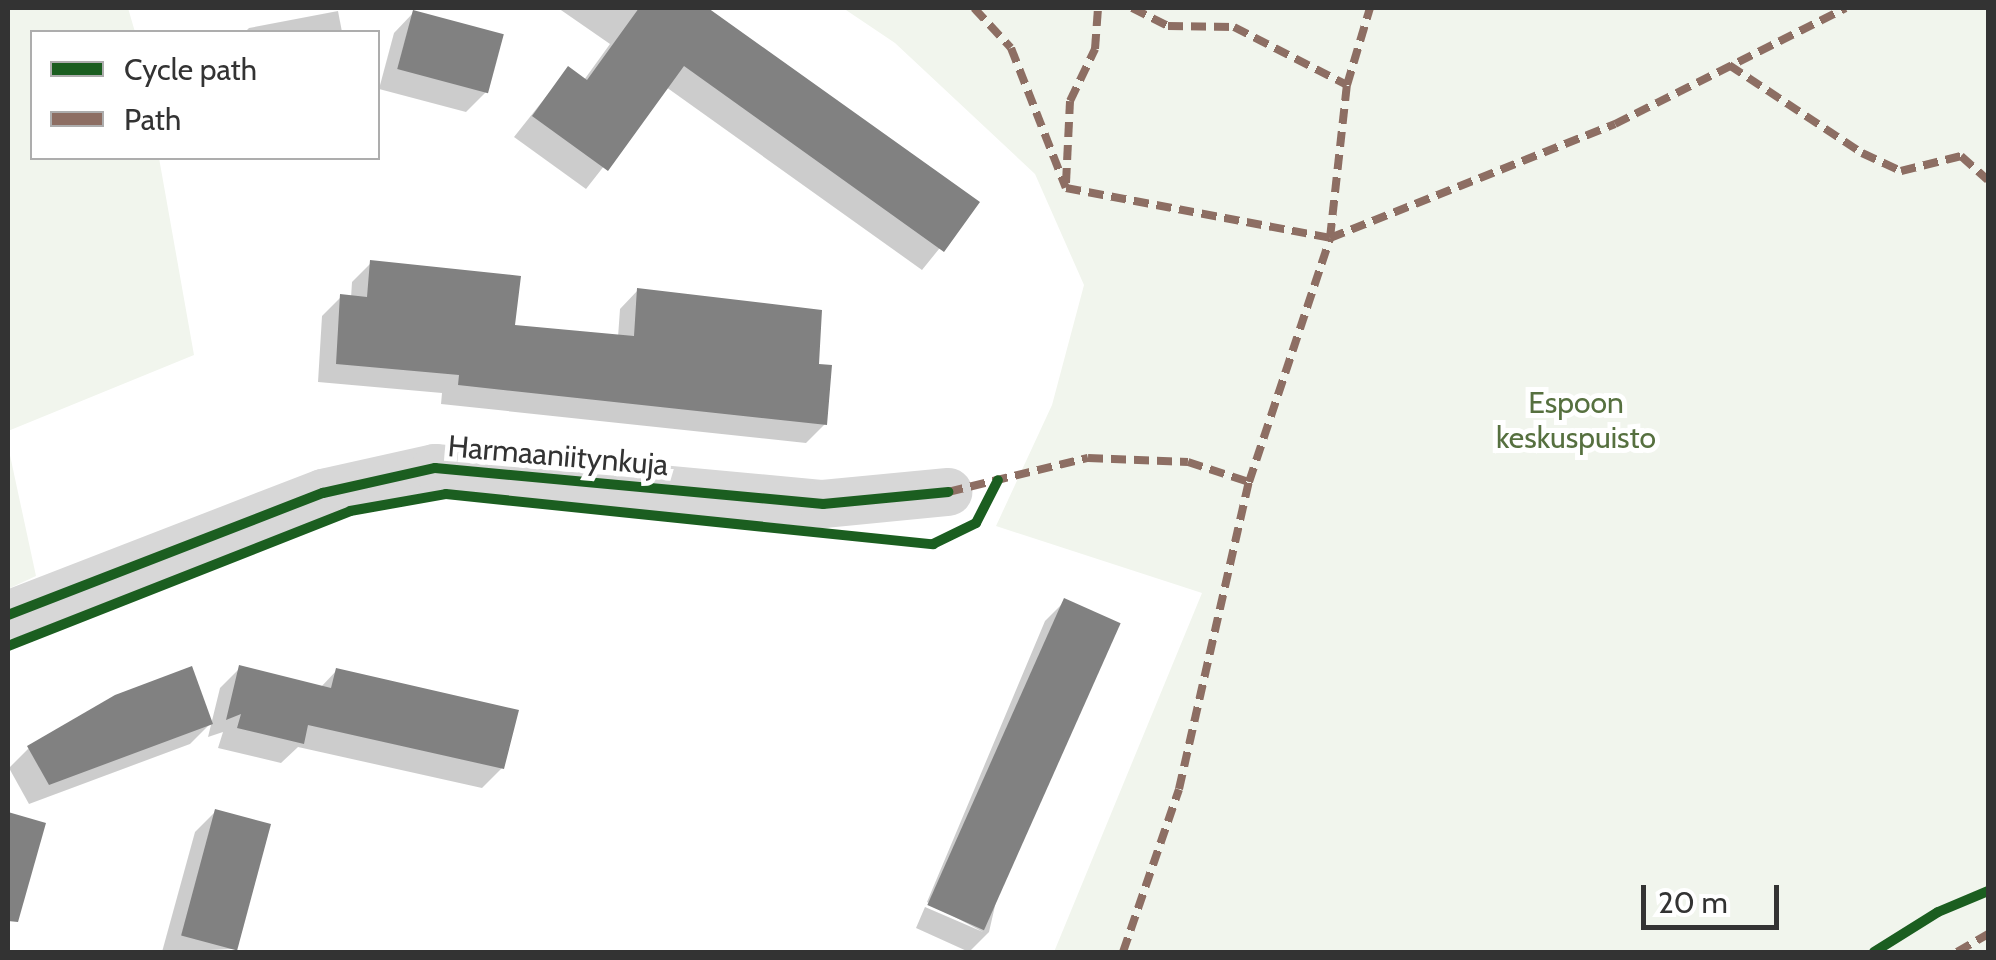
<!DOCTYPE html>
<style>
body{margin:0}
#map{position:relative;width:1996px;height:960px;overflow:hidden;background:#fff;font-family:Cabin,sans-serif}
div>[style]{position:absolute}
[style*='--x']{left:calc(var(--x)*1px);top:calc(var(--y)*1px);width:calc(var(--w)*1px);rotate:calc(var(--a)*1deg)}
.green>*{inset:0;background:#f1f5ed}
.shadow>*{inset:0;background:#0003}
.building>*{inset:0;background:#818181;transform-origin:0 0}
.street>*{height:48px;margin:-24px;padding:0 24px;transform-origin:24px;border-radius:24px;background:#d7d7d7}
.quiet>*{height:8px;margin-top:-4px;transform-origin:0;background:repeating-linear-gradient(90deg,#8d6e63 0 15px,transparent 0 23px)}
.cycleway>*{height:10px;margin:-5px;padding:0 5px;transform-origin:5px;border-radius:5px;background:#1b5e20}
span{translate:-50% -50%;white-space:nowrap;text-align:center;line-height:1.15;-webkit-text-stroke:10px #fff;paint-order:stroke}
.park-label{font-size:30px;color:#56703f}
.street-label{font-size:30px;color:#333}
.frame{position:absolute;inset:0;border:10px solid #333;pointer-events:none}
.legend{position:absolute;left:30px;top:30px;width:350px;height:130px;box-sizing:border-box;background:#fff;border:2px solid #adadad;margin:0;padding:12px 18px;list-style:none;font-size:30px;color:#333}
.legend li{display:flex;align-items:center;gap:20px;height:50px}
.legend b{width:50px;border:2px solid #adadad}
.scale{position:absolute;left:1641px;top:885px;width:138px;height:45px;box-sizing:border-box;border:5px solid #333;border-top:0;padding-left:12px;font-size:30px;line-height:35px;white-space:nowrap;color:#333;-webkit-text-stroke:8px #fff;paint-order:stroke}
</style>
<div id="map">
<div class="green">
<i style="clip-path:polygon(8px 8px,128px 8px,135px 32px,32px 32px,32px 158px,159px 158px,194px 355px,8px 431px)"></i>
<i style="clip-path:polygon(843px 8px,1988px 8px,1988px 952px,1054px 952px,1202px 593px,996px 526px,1052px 405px,1084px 285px,1035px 174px,895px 43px)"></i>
<i style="clip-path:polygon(8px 446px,36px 576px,8px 589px)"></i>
</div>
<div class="shadow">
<i style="clip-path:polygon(558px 8px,707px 8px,977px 202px,922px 270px,666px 87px,586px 189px,514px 137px,568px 69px,584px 80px,610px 44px)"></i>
<i style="clip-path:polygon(338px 11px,342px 32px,245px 32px,249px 28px)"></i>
<i style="clip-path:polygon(414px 12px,486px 92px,466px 112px,379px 89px,394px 33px)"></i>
<i style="clip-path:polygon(371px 263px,512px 328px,618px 337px,620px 309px,638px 290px,816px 366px,825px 424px,806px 443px,441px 404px,442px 393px,318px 382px,322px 316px,341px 297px,351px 298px,352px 282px)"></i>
<i style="clip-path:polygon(1065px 601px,989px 932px,969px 952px,916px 928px,925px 907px,983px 932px,927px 902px,1045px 621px)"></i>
<i style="clip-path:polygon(240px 668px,320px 688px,337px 670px,502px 768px,482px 788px,298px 747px,281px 763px,218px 748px,223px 732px,208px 737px,220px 688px)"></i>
<i style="clip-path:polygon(210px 724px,190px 744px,29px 804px,9px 768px,29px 748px)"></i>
<i style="clip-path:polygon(215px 812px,234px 949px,162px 952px,195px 832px)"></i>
</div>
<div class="building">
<i style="clip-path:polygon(639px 8px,708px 8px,980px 202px,944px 252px,684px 66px,608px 171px,532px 116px,568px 66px,587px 80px)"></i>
<i style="left:413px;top:10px;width:94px;height:61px;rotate:15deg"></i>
<i style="clip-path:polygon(370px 260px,521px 276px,515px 325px,634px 336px,637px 288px,822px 310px,819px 364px,832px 365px,827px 425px,458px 385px,459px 375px,336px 364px,340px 294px,367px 297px)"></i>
<i style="left:1064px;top:598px;width:62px;height:336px;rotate:24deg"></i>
<i style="clip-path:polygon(239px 665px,331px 688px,336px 668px,519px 710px,504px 769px,308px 725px,304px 744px,237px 728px,241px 714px,226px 720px)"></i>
<i style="clip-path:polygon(192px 666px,213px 724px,49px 785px,27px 746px,115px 695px)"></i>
<i style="left:215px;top:809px;width:58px;height:131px;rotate:15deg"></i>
<i style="clip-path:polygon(8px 812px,46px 823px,18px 922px,8px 921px)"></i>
</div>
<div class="street">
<i style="--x:8;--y:615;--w:338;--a:-21.2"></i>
<i style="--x:323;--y:493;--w:115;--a:-12.6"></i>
<i style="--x:435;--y:468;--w:390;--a:5.3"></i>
<i style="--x:823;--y:504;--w:126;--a:-5.5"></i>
</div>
<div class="quiet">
<i style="--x:974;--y:8;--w:54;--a:47.2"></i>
<i style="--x:1011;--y:48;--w:150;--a:68.6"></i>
<i style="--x:1132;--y:8;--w:40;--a:26.6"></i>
<i style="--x:1168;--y:26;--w:66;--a:0.9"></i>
<i style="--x:1234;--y:27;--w:127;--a:27.2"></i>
<i style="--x:1729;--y:65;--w:159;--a:33.5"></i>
<i style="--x:1862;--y:153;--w:43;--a:24.8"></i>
<i style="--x:1901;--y:171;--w:62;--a:-14"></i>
<i style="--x:1961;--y:156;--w:36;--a:42"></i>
<i style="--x:1066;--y:183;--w:82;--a:-87.2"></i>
<i style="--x:1070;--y:101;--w:58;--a:-64.3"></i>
<i style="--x:1095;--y:49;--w:41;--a:-85.8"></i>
<i style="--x:1066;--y:188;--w:269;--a:10.7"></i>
<i style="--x:1330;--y:238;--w:307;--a:-21.8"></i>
<i style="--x:1615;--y:124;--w:258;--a:-26.7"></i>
<i style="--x:948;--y:492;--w:144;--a:-13.7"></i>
<i style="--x:1088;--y:458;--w:100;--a:2.3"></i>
<i style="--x:1188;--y:462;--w:64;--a:18.2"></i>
<i style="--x:1123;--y:952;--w:172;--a:-71"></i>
<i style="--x:1179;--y:789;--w:315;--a:-77.2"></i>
<i style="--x:1249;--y:482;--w:257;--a:-71.6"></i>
<i style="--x:1330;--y:238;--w:154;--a:-83.7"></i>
<i style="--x:1347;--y:85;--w:80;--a:-73.4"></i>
<i style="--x:1957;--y:952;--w:36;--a:-30"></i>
</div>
<div class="cycleway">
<i style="--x:8;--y:615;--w:338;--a:-21.2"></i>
<i style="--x:323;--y:493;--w:115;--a:-12.6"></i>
<i style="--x:435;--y:468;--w:390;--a:5.3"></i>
<i style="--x:823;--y:504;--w:126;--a:-5.5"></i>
<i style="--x:8;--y:646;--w:368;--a:-21.5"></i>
<i style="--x:350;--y:511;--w:97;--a:-10"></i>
<i style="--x:446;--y:494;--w:490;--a:5.9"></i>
<i style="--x:933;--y:544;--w:48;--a:-26"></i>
<i style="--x:976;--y:523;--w:48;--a:-62.9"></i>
<i style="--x:1874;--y:952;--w:75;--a:-32"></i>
<i style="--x:1938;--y:912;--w:54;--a:-22.8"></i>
</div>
<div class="park-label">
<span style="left:1576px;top:420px">Espoon<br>keskuspuisto</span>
</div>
<div class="street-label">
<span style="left:558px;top:456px;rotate:5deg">Harmaaniitynkuja</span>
</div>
<div class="frame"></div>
<ul class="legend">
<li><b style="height:12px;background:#1b5e20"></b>Cycle path</li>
<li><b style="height:12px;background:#8d6e63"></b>Path</li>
</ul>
<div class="scale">20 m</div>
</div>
